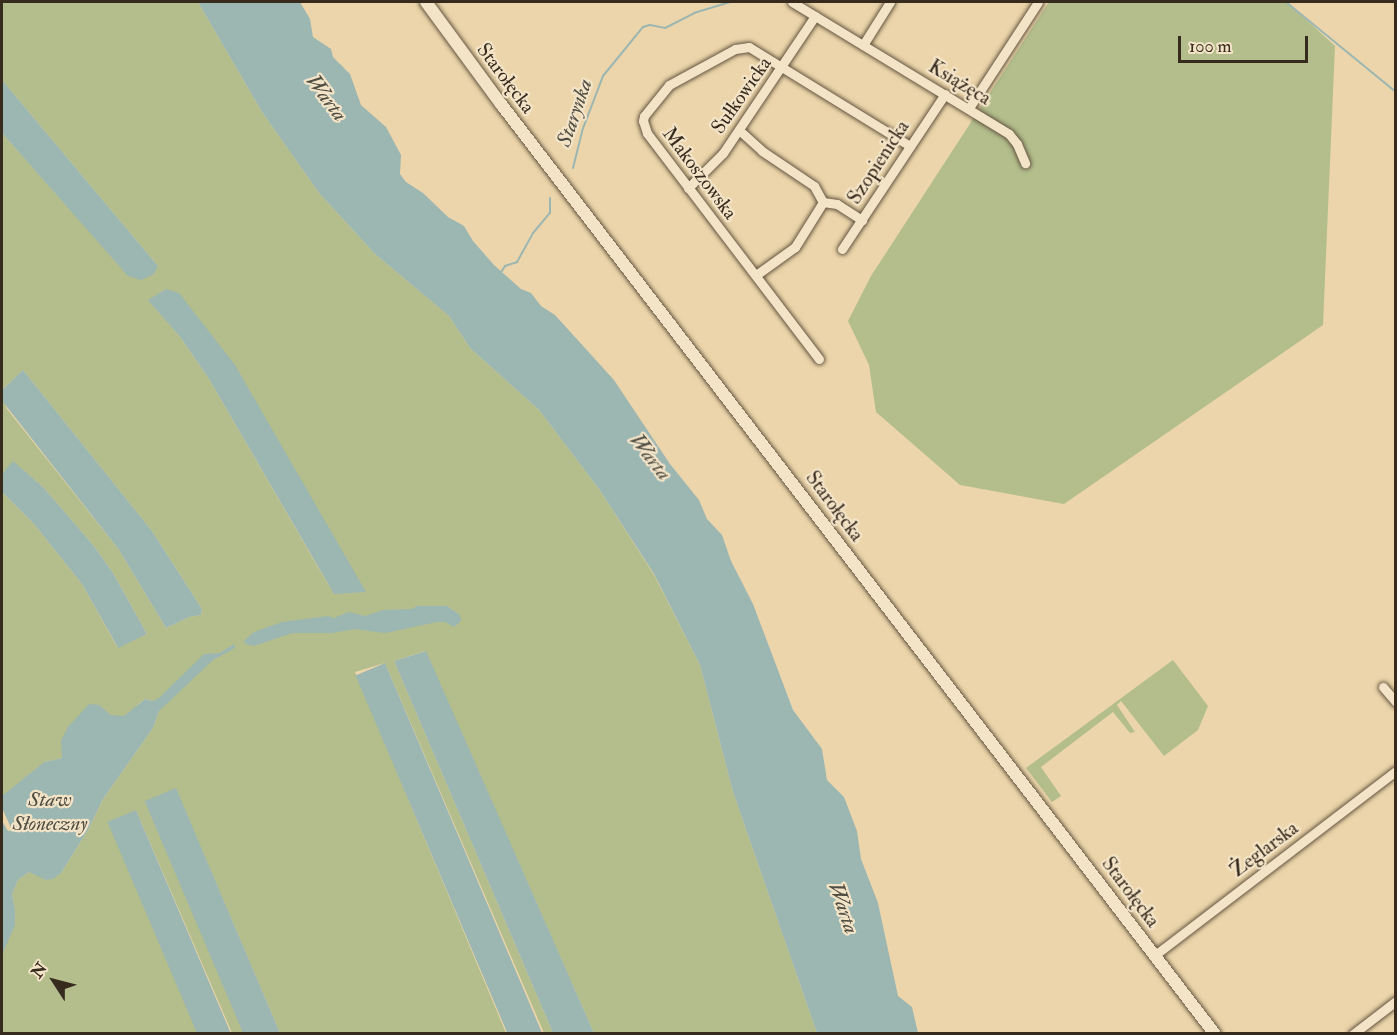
<!DOCTYPE html>
<meta charset="utf-8">
<style>
body{margin:0}
#map{position:relative;width:1397px;height:1035px;overflow:hidden;background:#ecd5aa;font-family:"IM FELL Double Pica",serif}
div>[style]{position:absolute}
[style*='--x']{left:calc(var(--x)*1px);top:calc(var(--y)*1px);width:calc(var(--w)*1px);rotate:calc(var(--a)*1deg)}
.green>*{inset:0;background:#b3be8c}
.water>*{inset:0;background:#9cb6b2;transform-origin:0 0}
.stream>*{height:2px;margin:-1px;padding:0 1px;transform-origin:1px;border-radius:1px;background:#9cb6b2}
.roads{filter:drop-shadow(0 0 2px #645641) drop-shadow(0 0 2px #645641)}
.minor>*{height:9px;margin:-4.5px;padding:0 4.5px;transform-origin:4.5px;border-radius:4.5px;background:#f3e4c8}
.tertiary>*{height:12px;margin:-6px;padding:0 6px;transform-origin:6px;border-radius:6px;background:#f3e4c8}
span{translate:-50% -50%;white-space:nowrap;text-align:center;line-height:1.15;-webkit-text-stroke:4.5px #f3e4c8;paint-order:stroke}
.street-label{font-size:20px;color:#372b1e}
.water-label{font-size:21px;color:#504e43;font-style:italic}
.frame{position:absolute;inset:0;border:3px solid #372b1e;pointer-events:none}
.north{position:absolute;left:24px;top:951px;width:60px;height:60px;-webkit-text-stroke:4px #f3e4c8;paint-order:stroke;rotate:306deg;font-size:16px;font-weight:700;line-height:24px;text-align:center;color:#372b1e}
.north::after{content:'';display:block;margin:auto;width:21px;height:27px;background:#372b1e;clip-path:polygon(50% 0,100% 100%,50% 72%,0 100%)}
.scale{position:absolute;left:1178px;top:36px;width:130px;height:27px;box-sizing:border-box;border:3px solid #372b1e;border-top:0;padding-left:8px;font-size:18px;line-height:21px;white-space:nowrap;color:#372b1e;-webkit-text-stroke:4px #f3e4c8;paint-order:stroke}
</style>
<div id="map">
<div class="green">
<i style="clip-path:polygon(evenodd,2px 2px,198px 2px,262px 112px,319px 193px,375px 254px,449px 316px,470px 348px,539px 410px,599px 489px,654px 575px,700px 665px,733px 792px,817px 1033px,594px 1033px,425px 651px,394px 661px,553px 1033px,544px 1033px,385px 663px,355px 672px,506px 1033px,280px 1033px,176px 789px,146px 803px,244px 1033px,232px 1033px,136px 810px,110px 826px,200px 1033px,2px 1033px,2px 955px,15px 909px,12px 894px,18px 880px,29px 872px,61px 873px,88px 830px,103px 799px,153px 728px,159px 711px,153px 701px,145px 699px,137px 705px,139px 711px,63px 754px,62px 758px,44px 762px,2px 797px,2px 492px,34px 524px,82px 584px,117px 647px,147px 634px,113px 573px,94px 546px,43px 487px,13px 462px,2px 474px,2px 398px,7px 409px,119px 550px,166px 628px,189px 617px,201px 615px,202px 609px,152px 531px,23px 370px,2px 390px,2px 133px,128px 275px,158px 266px,2px 80px,2px 2px,166px 289px,333px 593px,209px 379px,181px 338px,149px 300px,166px 289px)"></i>
<i style="clip-path:polygon(1049px 2px,1287px 2px,1335px 46px,1323px 325px,1064px 504px,960px 485px,876px 412px,869px 365px,848px 321px,871px 276px)"></i>
<i style="clip-path:polygon(1173px 660px,1208px 706px,1198px 730px,1164px 756px,1121px 701px,1117px 705px,1135px 732px,1130px 733px,1113px 712px,1041px 767px,1061px 796px,1052px 802px,1026px 768px)"></i>
</div>
<div class="water">
<i style="clip-path:polygon(198px 2px,300px 2px,310px 19px,313px 37px,331px 49px,333px 57px,350px 74px,361px 105px,386px 127px,401px 155px,400px 174px,406px 182px,423px 193px,448px 217px,464px 226px,473px 241px,494px 265px,521px 289px,531px 293px,541px 306px,555px 315px,614px 380px,670px 464px,699px 500px,707px 519px,722px 535px,731px 561px,753px 604px,793px 710px,822px 749px,827px 780px,844px 797px,857px 831px,861px 859px,878px 903px,898px 996px,912px 1007px,918px 1033px,817px 1033px,733px 792px,700px 665px,654px 574px,599px 489px,539px 410px,470px 348px,449px 316px,375px 254px,319px 193px,262px 112px)"></i>
<i style="clip-path:polygon(2px 80px,158px 266px,154px 274px,141px 280px,128px 276px,2px 133px)"></i>
<i style="clip-path:polygon(166px 289px,179px 293px,235px 365px,366px 592px,334px 594px,209px 379px,181px 338px,148px 300px)"></i>
<i style="clip-path:polygon(23px 370px,152px 531px,202px 609px,201px 615px,189px 617px,166px 628px,119px 550px,3px 402px,2px 390px)"></i>
<i style="clip-path:polygon(13px 461px,43px 487px,94px 546px,113px 573px,147px 634px,118px 648px,82px 584px,34px 524px,2px 492px,2px 474px)"></i>
<i style="clip-path:polygon(417px 606px,447px 606px,460px 615px,461px 621px,454px 627px,445px 622px,437px 622px,385px 633px,355px 629px,332px 633px,292px 633px,254px 646px,246px 644px,244px 641px,254px 632px,282px 622px,328px 616px,334px 618px,349px 612px,365px 616px,383px 610px,412px 609px)"></i>
<i style="clip-path:polygon(234px 644px,235px 648px,213px 660px,159px 711px,153px 728px,103px 799px,88px 830px,61px 873px,53px 879px,46px 880px,29px 872px,18px 880px,12px 894px,15px 909px,15px 925px,2px 955px,2px 821px,8px 831px,12px 830px,2px 808px,2px 796px,44px 762px,62px 758px,61px 741px,68px 727px,89px 704px,99px 705px,111px 715px,124px 716px,145px 699px,153px 701px,159px 698px,204px 654px,220px 653px)"></i>
<i style="clip-path:polygon(426px 651px,594px 1033px,553px 1033px,394px 661px)"></i>
<i style="left:385px;top:663px;width:403px;height:32px;rotate:67deg"></i>
<i style="left:176px;top:788px;width:266px;height:34px;rotate:67deg"></i>
<i style="left:136px;top:810px;width:243px;height:31px;rotate:67deg"></i>
</div>
<div class="stream">
<i style="--x:1286;--y:2;--w:142;--a:39.3"></i>
<i style="--x:573;--y:168;--w:38;--a:-76"></i>
<i style="--x:582;--y:131;--w:59;--a:-69.1"></i>
<i style="--x:603;--y:76;--w:63;--a:-50.8"></i>
<i style="--x:643;--y:27;--w:7;--a:-16"></i>
<i style="--x:650;--y:25;--w:15;--a:11"></i>
<i style="--x:665;--y:28;--w:33;--a:-27"></i>
<i style="--x:694;--y:13;--w:37;--a:-17"></i>
<i style="--x:500;--y:274;--w:9;--a:-58"></i>
<i style="--x:505;--y:266;--w:13;--a:-18"></i>
<i style="--x:517;--y:262;--w:33;--a:-61"></i>
<i style="--x:533;--y:233;--w:26;--a:-50"></i>
<i style="--x:550;--y:213;--w:15;--a:-90"></i>
</div>
<div class="roads">
<div class="minor">
<i style="--x:792;--y:2;--w:254;--a:31.3"></i>
<i style="--x:1009;--y:134;--w:13;--a:51"></i>
<i style="--x:1017;--y:144;--w:21;--a:67"></i>
<i style="--x:863;--y:45;--w:51;--a:-57.9"></i>
<i style="--x:969;--y:108;--w:126;--a:-56.9"></i>
<i style="--x:739;--y:130;--w:31;--a:42"></i>
<i style="--x:762;--y:151;--w:63;--a:33.9"></i>
<i style="--x:814;--y:186;--w:18;--a:61"></i>
<i style="--x:688;--y:188;--w:49;--a:-45"></i>
<i style="--x:723;--y:153;--w:165;--a:-56.1"></i>
<i style="--x:823;--y:202;--w:14;--a:8"></i>
<i style="--x:837;--y:204;--w:30;--a:33"></i>
<i style="--x:842;--y:249;--w:186;--a:-56.4"></i>
<i style="--x:756;--y:275;--w:48;--a:-35.7"></i>
<i style="--x:795;--y:247;--w:53;--a:-58.1"></i>
<i style="--x:819;--y:359;--w:284;--a:-127.3"></i>
<i style="--x:647;--y:133;--w:13;--a:-108"></i>
<i style="--x:643;--y:121;--w:5;--a:-79"></i>
<i style="--x:644;--y:116;--w:40;--a:-51"></i>
<i style="--x:669;--y:85;--w:75;--a:-28.6"></i>
<i style="--x:735;--y:49;--w:14;--a:-8"></i>
<i style="--x:749;--y:47;--w:189;--a:31.6"></i>
<i style="--x:1383;--y:687;--w:20;--a:49"></i>
<i style="--x:1155;--y:955;--w:303;--a:-37.4"></i>
<i style="--x:1353;--y:1034;--w:54;--a:-37.5"></i>
</div>
<div class="tertiary">
<i style="--x:426;--y:2;--w:127;--a:53.7"></i>
<i style="--x:501;--y:104;--w:1172;--a:52.49"></i>
</div>
</div>
<div class="street-label">
<span style="left:506px;top:78px;rotate:53deg">Starołęcka</span>
<span style="left:960px;top:82px;rotate:31deg">Książęca</span>
<span style="left:741px;top:95px;rotate:-55deg">Sułkowicka</span>
<span style="left:878px;top:162px;rotate:-57deg">Szopienicka</span>
<span style="left:700px;top:173px;rotate:53deg">Makoszowska</span>
<span style="left:835px;top:506px;rotate:53deg">Starołęcka</span>
<span style="left:1264px;top:849px;rotate:-37deg">Żeglarska</span>
<span style="left:1131px;top:892px;rotate:53deg">Starołęcka</span>
</div>
<div class="water-label">
<span style="left:326px;top:98px;rotate:53deg">Warta</span>
<span style="left:575px;top:113px;rotate:-71deg">Starynka</span>
<span style="left:650px;top:457px;rotate:52deg">Warta</span>
<span style="left:50px;top:812px">Staw<br>Słoneczny</span>
<span style="left:843px;top:908px;rotate:71deg">Warta</span>
</div>
<div class="frame"></div>
<div class="north">N</div>
<div class="scale">100 m</div>
</div>
